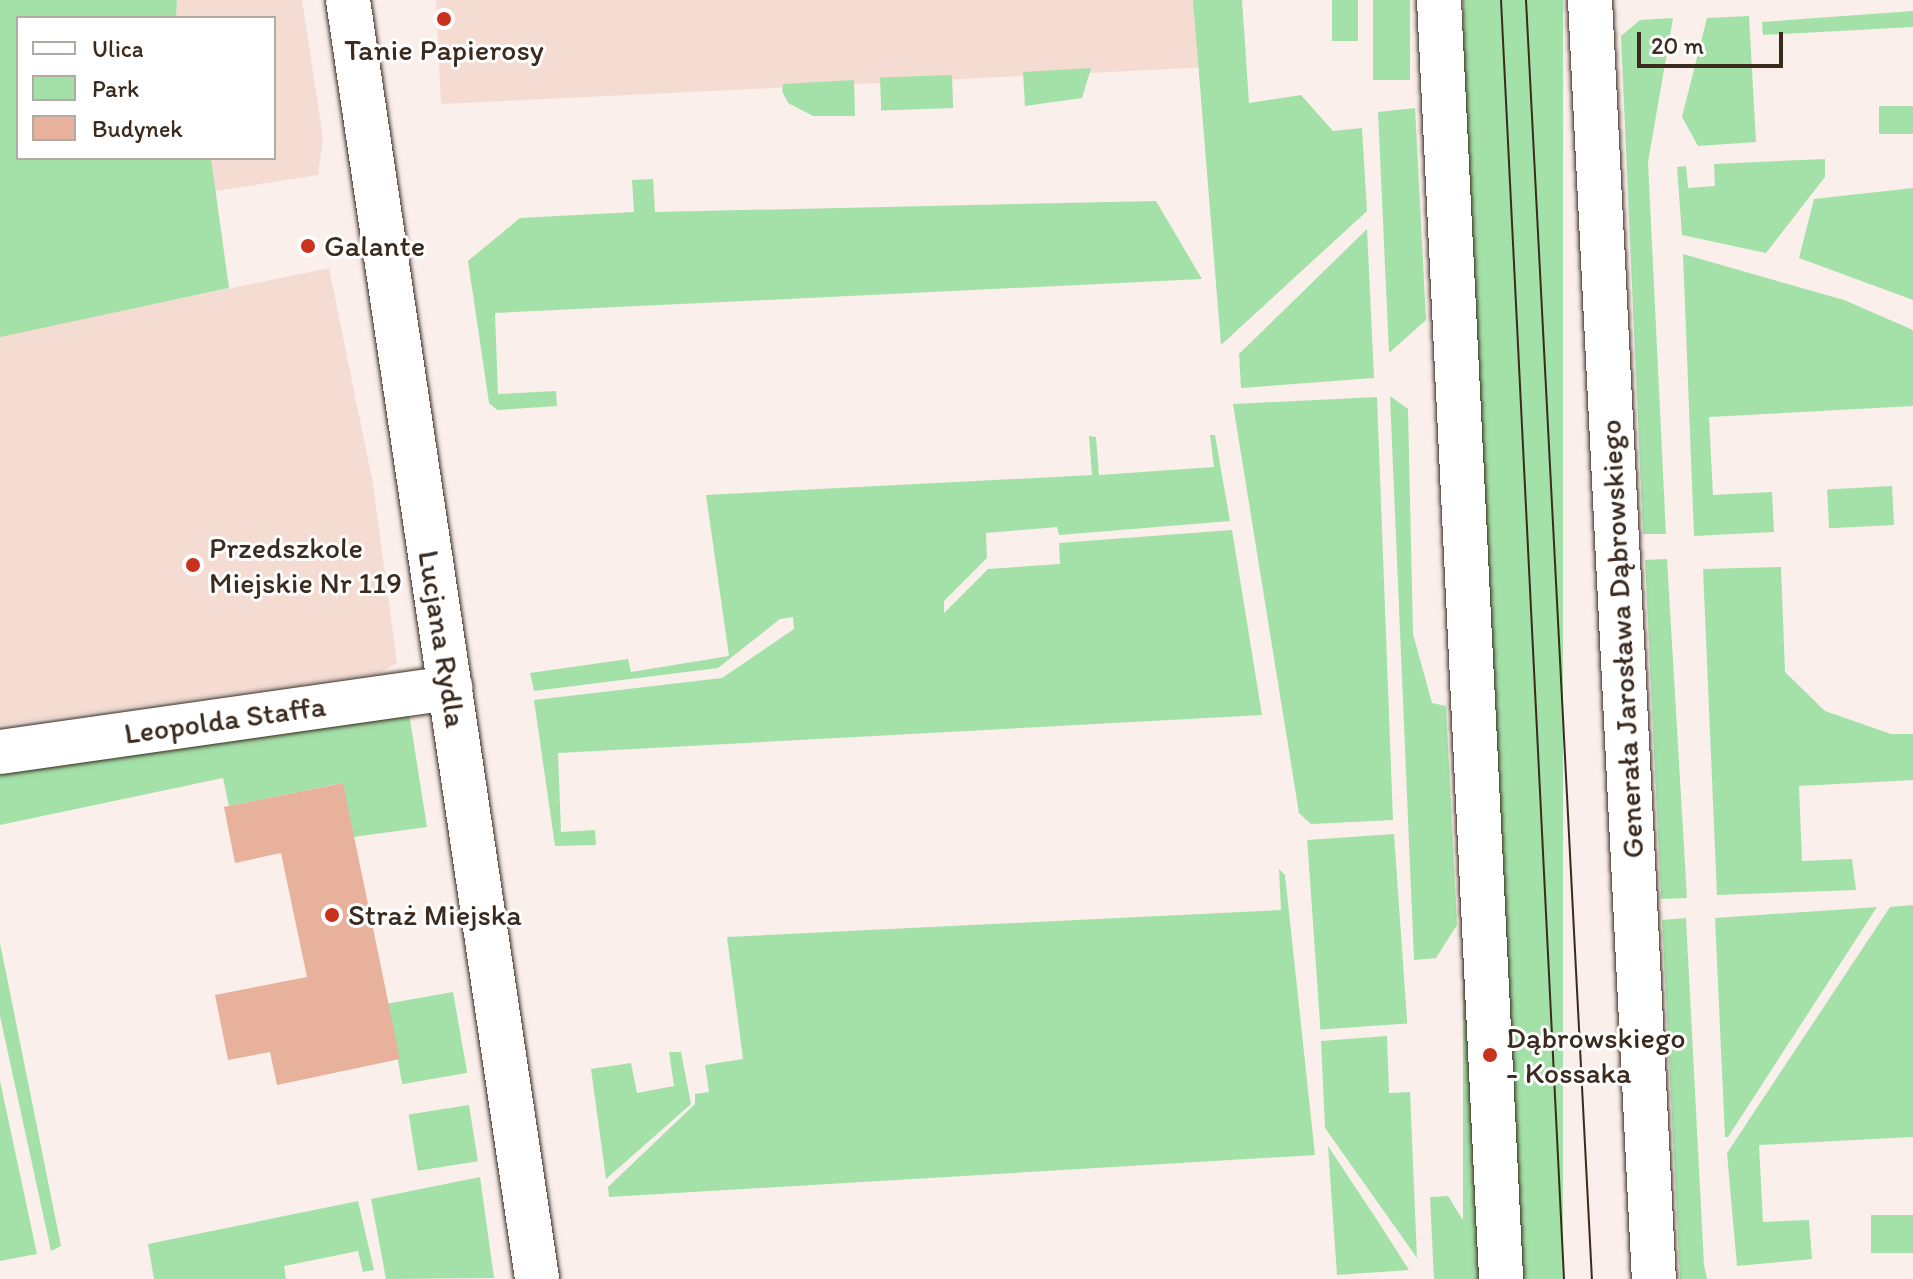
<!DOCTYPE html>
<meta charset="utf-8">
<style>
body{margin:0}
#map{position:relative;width:1913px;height:1279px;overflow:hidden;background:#faefeb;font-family:Itim,sans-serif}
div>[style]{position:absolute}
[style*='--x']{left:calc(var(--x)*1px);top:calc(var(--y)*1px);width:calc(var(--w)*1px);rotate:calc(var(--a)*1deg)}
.built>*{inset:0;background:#f4dcd3}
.green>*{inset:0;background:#a3e1a9;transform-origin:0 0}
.building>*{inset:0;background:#e7b19b}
.roads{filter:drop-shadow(0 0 2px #3b2a1e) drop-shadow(0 0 2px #3b2a1e)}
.minor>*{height:44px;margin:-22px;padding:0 22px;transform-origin:22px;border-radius:22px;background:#fff}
.secondary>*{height:44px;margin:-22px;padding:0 22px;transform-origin:22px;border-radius:22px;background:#fff}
.tram>*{height:2px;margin:-1px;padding:0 1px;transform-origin:1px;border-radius:1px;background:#3b2a1e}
.dots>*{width:22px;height:22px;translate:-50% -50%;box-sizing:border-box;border:4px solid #fff;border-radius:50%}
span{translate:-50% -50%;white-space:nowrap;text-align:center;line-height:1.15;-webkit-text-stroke:6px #fff;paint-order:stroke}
.poi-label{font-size:30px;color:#3b2a1e}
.left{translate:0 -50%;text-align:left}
.street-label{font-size:30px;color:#3b2a1e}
.legend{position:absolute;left:16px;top:16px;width:260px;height:144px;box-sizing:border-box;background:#fff;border:2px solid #b1aaa5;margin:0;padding:10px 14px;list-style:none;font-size:24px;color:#3b2a1e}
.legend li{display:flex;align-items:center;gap:16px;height:40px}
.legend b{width:40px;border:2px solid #b1aaa5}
.scale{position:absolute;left:1637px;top:32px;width:146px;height:36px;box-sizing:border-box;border:4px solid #3b2a1e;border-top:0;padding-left:10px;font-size:24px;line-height:28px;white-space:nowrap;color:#3b2a1e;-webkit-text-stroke:6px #fff;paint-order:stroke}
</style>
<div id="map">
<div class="built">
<i style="clip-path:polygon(177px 0,302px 0,323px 138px,318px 175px,215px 191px,210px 158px,274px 158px,274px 18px,176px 18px)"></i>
<i style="clip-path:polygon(436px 0,1208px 0,1212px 67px,441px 104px)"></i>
<i style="clip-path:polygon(329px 268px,373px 484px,397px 663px,380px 673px,0 725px,0 336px)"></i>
</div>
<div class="green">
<i style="clip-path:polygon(0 0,177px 0,176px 18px,18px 18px,18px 158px,211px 158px,229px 288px,0 337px)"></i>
<i style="clip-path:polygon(1193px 0,1242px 0,1249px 103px,1301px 95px,1333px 131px,1362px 128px,1367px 211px,1221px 345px)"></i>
<i style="left:1332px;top:0;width:26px;height:41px"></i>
<i style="left:1373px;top:0;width:37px;height:80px"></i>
<i style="left:1463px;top:0;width:100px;height:1281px"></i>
<i style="clip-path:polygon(1913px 11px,1913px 27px,1763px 35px,1762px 22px)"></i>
<i style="clip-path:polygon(1749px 16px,1756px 142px,1698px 146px,1682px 117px,1707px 18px)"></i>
<i style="clip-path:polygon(1673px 18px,1648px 162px,1666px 534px,1643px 534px,1621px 36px,1640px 20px)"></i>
<i style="clip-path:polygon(1091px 68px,1082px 98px,1025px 106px,1023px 72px)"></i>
<i style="left:952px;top:75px;width:33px;height:72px;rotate:88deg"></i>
<i style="clip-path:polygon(854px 80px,855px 116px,813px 116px,788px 103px,782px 91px,783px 84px)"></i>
<i style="left:1913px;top:106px;width:28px;height:34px;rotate:90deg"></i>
<i style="clip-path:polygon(1415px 108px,1426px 320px,1389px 353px,1378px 112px)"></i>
<i style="clip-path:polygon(1825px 159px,1825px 177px,1766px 253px,1682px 235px,1677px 167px,1686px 166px,1688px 188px,1715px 186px,1714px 164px)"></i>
<i style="clip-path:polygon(653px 179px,655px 212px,1156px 201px,1202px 279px,495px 313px,498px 394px,556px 391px,557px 406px,497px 410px,489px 403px,468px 261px,520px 218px,634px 212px,632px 180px)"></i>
<i style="clip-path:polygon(1913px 188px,1913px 300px,1799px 258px,1814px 199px)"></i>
<i style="clip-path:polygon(1367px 229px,1374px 378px,1241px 388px,1239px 354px)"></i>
<i style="clip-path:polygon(1683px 254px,1844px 300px,1913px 330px,1913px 406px,1709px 417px,1713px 495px,1772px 492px,1774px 532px,1694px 536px)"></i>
<i style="clip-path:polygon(1390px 396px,1408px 409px,1413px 634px,1432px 703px,1446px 706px,1457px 925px,1436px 958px,1414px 960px)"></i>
<i style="clip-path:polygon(1377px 397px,1393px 820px,1311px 824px,1299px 813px,1233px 404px)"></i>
<i style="clip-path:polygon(1210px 435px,1215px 435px,1230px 521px,1059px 535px,1057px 527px,986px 533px,987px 558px,944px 601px,944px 613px,988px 569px,1060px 564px,1059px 543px,1232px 530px,1262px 715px,558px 753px,561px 832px,595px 830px,596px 845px,555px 846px,534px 700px,722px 678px,794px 629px,793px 617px,780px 619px,718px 668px,534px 691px,530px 673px,628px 659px,631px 672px,729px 656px,706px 495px,1092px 475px,1089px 436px,1096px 437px,1099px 475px,1214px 467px)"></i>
<i style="left:1892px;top:486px;width:39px;height:65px;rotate:87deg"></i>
<i style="clip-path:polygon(1667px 559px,1687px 898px,1661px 899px,1645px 560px)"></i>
<i style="clip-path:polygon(1781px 567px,1785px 672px,1825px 711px,1891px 734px,1913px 734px,1913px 780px,1799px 786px,1802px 861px,1852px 859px,1856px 890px,1717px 895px,1703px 569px)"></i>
<i style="clip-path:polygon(408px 707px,427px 827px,353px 837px,342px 783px,229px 806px,223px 778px,0 825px,0 762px)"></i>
<i style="left:1394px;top:834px;width:190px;height:87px;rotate:86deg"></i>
<i style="clip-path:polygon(1279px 869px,1285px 875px,1315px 1155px,609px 1197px,608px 1187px,695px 1104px,695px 1094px,709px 1092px,705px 1065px,743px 1059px,727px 937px,1281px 910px)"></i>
<i style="clip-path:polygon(1913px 905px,1913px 1137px,1759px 1145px,1763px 1222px,1809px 1220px,1812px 1259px,1737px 1266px,1727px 1153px,1890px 907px)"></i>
<i style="clip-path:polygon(1877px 907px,1728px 1137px,1725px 1137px,1715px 918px)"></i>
<i style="clip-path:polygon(1686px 918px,1704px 1265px,1707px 1279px,1680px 1279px,1662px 920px)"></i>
<i style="clip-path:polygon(0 943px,61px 1246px,51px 1251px,0 1016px)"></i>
<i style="left:453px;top:992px;width:82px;height:66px;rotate:80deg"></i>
<i style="clip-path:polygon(1387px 1036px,1389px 1093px,1410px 1092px,1417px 1258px,1325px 1128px,1321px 1041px)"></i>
<i style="clip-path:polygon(669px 1052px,681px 1052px,691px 1104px,606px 1179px,591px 1069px,631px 1063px,637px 1093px,674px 1086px)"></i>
<i style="clip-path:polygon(0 1081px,37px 1254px,0 1261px)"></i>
<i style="left:469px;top:1105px;width:57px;height:61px;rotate:81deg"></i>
<i style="clip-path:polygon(1328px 1146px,1379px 1223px,1409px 1270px,1337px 1275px)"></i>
<i style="clip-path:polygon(480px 1177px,494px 1278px,386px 1279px,371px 1199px)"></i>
<i style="clip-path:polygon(1448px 1196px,1472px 1235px,1474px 1279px,1434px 1279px,1430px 1197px)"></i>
<i style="clip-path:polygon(358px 1201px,374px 1270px,363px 1272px,358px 1251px,284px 1266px,286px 1279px,154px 1279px,148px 1244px)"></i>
<i style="left:1913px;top:1215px;width:38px;height:42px;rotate:90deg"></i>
</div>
<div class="building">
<i style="clip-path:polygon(343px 783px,400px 1059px,277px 1085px,270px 1052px,228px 1060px,215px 995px,307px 977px,281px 853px,235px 863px,224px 807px)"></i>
</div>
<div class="roads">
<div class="minor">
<i style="--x:348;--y:0;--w:1293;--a:81.59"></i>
<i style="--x:0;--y:752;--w:455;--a:-8.1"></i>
</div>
<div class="secondary">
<i style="--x:1439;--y:0;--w:1281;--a:87.22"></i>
<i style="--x:1590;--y:0;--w:1281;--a:87.14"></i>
</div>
</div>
<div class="tram">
<i style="--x:1501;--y:0;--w:1281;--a:87.18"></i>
<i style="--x:1526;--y:0;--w:1281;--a:87.05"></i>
</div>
<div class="dots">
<i style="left:444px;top:19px;background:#c8321e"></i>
<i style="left:308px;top:246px;background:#c8321e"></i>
<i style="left:193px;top:565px;background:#c8321e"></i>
<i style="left:332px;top:915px;background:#c8321e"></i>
<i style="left:1490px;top:1055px;background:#c8321e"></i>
</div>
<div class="poi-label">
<span style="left:444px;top:50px">Tanie Papierosy</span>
<span class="left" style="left:324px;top:246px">Galante</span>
<span class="left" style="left:209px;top:565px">Przedszkole<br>Miejskie Nr 119</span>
<span class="left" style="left:348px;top:915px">Straż Miejska</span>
<span class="left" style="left:1506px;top:1055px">Dąbrowskiego<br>- Kossaka</span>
</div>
<div class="street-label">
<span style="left:442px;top:639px;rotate:81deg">Lucjana Rydla</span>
<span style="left:1622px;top:639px;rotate:-93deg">Generała Jarosława Dąbrowskiego</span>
<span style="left:225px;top:720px;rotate:-8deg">Leopolda Staffa</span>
</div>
<ul class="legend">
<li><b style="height:10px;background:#fff"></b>Ulica</li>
<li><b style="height:22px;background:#a3e1a9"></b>Park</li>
<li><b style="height:22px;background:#e7b19b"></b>Budynek</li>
</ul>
<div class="scale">20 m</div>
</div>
